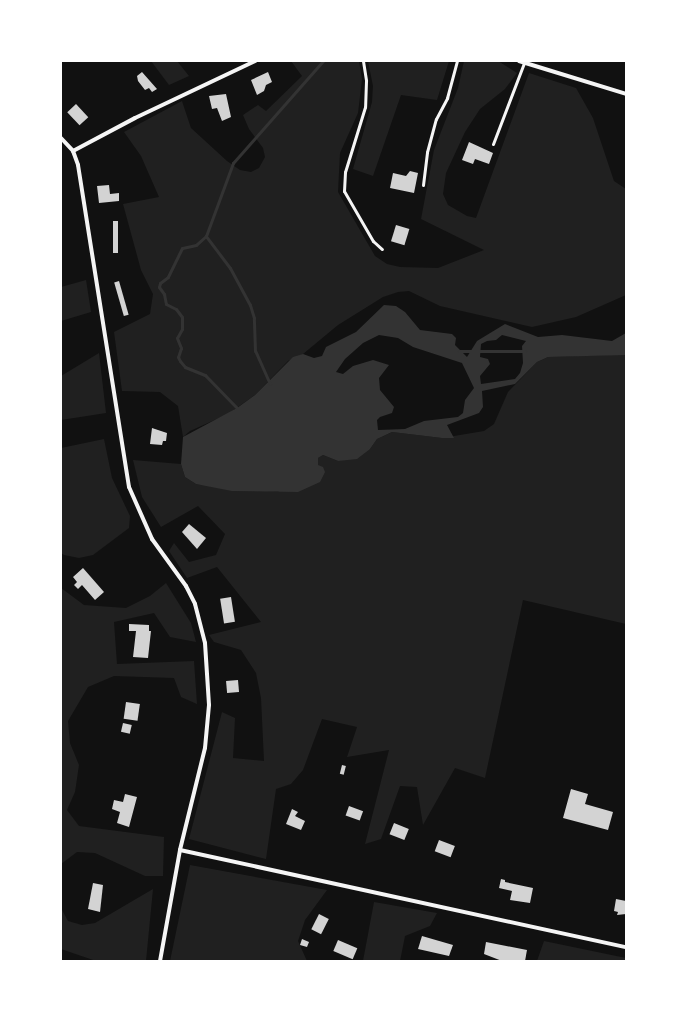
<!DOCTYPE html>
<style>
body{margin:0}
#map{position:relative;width:687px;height:1022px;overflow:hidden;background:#111;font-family:Inter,sans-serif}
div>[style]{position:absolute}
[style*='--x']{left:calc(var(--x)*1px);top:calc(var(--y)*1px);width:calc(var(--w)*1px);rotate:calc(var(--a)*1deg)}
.green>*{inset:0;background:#202020}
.water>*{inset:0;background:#333}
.stream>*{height:3px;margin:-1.5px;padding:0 1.5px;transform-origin:1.5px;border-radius:1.5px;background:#333}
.building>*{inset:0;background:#d3d3d3;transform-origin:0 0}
.service>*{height:3px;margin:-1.5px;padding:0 1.5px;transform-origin:1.5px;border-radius:1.5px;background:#f5f5f5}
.minor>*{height:4px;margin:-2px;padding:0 2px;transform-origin:2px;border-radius:2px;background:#f5f5f5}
span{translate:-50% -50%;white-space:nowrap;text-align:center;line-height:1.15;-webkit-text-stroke:4px #fff;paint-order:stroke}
.frame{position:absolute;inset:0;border:62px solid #fff;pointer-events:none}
</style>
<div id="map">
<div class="green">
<i style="clip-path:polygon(151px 61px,177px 61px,189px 76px,169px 85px)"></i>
<i style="clip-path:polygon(291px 61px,359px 61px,362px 79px,358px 113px,340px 153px,338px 192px,375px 256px,387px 264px,400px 267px,438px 268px,484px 250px,421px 219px,434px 150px,458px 88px,464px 61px,498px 61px,517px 73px,505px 89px,480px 109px,465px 132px,446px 173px,443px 194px,448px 205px,467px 216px,476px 218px,529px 73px,576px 88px,593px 118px,614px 181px,626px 189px,626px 295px,576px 317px,532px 327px,440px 306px,409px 291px,398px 292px,383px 297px,338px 325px,303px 354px,288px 361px,255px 395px,228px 414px,190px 431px,183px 437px,178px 406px,160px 392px,122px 391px,114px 332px,150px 314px,153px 294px,141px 270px,123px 204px,159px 197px,141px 156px,124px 132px,182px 101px,191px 128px,227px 161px,240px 170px,251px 172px,259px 168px,265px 157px,263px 148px,249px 129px,243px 115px,258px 105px,266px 111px,302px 76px)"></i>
<i style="clip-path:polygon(368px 61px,449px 61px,437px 100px,401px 95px,373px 176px,353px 169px,372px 102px,373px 86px)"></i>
<i style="clip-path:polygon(86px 280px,91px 312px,61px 321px,61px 287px)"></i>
<i style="clip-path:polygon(99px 353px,106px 413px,61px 420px,61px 376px)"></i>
<i style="clip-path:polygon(608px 355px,626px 355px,626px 624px,523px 600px,485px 778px,455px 768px,423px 825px,417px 787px,400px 786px,381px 839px,365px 844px,389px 750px,347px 757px,357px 727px,322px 719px,303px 770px,291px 784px,276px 789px,266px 859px,189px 839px,222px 712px,235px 718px,233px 758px,264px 761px,261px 698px,256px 673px,241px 650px,214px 642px,209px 635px,261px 622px,217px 567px,187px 578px,169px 551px,174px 543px,189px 562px,216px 555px,225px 534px,198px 506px,161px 527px,142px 497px,133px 460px,181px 464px,185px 477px,196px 484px,278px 492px,318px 465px,318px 458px,323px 455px,338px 461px,370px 449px,377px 439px,392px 432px,442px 438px,484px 431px,494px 424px,508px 392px,537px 362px,548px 357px)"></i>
<i style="clip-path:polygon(104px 439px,112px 478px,130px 516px,129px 528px,93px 555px,79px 558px,64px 555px,61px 553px,61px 448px)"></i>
<i style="clip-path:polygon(166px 583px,191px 623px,196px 642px,170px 637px,154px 613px,114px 622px,117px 664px,194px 661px,197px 704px,181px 697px,174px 678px,114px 676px,88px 687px,68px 721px,70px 743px,79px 765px,75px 792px,67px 810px,79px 826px,164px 837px,163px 876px,145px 876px,95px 853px,77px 852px,61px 864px,61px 588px,84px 605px,126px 608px,150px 596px)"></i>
<i style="clip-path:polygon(190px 865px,327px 890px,305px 920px,298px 941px,307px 961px,170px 961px)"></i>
<i style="clip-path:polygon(153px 889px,146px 961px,96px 961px,61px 949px,61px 908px,68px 921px,82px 925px,95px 923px)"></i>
<i style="clip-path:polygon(374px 902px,437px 913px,430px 926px,405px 936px,400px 961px,363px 961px)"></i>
<i style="clip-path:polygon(544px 941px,626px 958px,626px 961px,537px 961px)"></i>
</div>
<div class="water">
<i style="clip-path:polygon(evenodd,384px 305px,396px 306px,405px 312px,420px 330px,452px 334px,456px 338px,455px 345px,467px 357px,477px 341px,505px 324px,538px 337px,562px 335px,612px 341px,626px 333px,626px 355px,548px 357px,537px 362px,515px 384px,482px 391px,483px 407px,479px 413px,447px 425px,454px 438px,442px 438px,392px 432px,377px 439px,370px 449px,357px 459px,338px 461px,323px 455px,318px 458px,318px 465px,323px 467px,325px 472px,320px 482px,298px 492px,232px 491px,196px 484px,185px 477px,181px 464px,183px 437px,237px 408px,255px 395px,293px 357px,303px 354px,314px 358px,322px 356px,326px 347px,356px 332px,384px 305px,379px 335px,398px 338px,413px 347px,462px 363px,474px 388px,465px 400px,463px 413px,458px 417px,424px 421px,405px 429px,378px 430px,377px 420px,380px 417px,392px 413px,394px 407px,380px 390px,379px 378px,389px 365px,373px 360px,353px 366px,343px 374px,336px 372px,345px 359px,363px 343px,379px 335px,384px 305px,502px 335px,526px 341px,522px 346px,523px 363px,520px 373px,515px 379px,481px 384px,480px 376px,490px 364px,488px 359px,480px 357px,481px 344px,487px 341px,496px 340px,502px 335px)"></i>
</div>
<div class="stream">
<i style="--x:206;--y:236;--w:13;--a:138"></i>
<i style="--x:196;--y:245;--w:14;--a:168"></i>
<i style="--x:182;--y:248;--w:32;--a:116"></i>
<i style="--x:168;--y:277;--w:10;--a:143"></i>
<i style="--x:160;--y:283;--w:4;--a:104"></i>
<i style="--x:159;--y:287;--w:9;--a:54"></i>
<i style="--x:164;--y:294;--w:10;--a:79"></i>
<i style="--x:166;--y:304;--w:11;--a:27"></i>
<i style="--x:176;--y:309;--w:10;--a:53"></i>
<i style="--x:182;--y:317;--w:12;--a:90"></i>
<i style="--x:182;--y:329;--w:10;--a:119"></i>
<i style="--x:177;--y:338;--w:11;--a:68"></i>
<i style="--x:181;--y:348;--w:9;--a:108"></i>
<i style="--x:178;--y:357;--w:4;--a:63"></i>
<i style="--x:180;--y:361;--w:8;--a:50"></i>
<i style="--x:185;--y:367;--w:22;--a:22"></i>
<i style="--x:205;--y:375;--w:46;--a:45.9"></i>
<i style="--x:459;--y:351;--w:66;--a:0"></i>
<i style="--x:270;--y:384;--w:36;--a:-114"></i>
<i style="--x:255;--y:351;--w:33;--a:-92"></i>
<i style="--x:254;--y:318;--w:14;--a:-107"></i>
<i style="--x:250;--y:305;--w:42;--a:-118.4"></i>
<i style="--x:230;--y:268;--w:40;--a:-127"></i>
<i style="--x:206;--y:236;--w:78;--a:-69.7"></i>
<i style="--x:233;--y:163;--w:136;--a:-48.6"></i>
</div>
<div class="building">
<i style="clip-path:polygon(142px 72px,157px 89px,152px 92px,149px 88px,145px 90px,138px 81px,137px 76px)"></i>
<i style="clip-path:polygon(268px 72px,272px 82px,266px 85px,264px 91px,257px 95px,251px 80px)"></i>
<i style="clip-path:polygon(226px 94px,231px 117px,222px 121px,217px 108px,212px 109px,209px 96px)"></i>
<i style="left:76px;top:104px;width:18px;height:12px;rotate:47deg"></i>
<i style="clip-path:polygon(469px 142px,493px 153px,489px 164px,475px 159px,473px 164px,462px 160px)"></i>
<i style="clip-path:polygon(410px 171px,418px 173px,414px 193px,390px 188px,393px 173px,406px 176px)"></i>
<i style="clip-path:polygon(109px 185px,110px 194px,119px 193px,119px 201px,99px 203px,97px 186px)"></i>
<i style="left:113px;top:221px;width:5px;height:32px"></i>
<i style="left:396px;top:225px;width:14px;height:17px;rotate:17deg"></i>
<i style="left:119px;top:281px;width:35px;height:5px;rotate:74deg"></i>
<i style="clip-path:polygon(152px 428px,167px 433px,166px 441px,163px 441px,162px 445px,150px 444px)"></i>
<i style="clip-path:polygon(189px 524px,206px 538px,197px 549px,182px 532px)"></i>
<i style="clip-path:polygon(83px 568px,104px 592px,95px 600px,82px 585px,78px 589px,74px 585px,77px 582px,73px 577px)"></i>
<i style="left:231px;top:597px;width:25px;height:11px;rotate:81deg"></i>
<i style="clip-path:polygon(129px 624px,149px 625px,149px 631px,151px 631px,148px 658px,133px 657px,136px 631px,129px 631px)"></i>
<i style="left:238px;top:680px;width:12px;height:12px;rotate:85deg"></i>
<i style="left:126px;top:702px;width:14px;height:17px;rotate:8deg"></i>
<i style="left:123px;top:723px;width:9px;height:9px;rotate:13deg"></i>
<i style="left:342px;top:765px;width:4px;height:9px;rotate:14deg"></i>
<i style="clip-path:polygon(571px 789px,588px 794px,585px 804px,613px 812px,608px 830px,563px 818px)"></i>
<i style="clip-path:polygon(125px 794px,137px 797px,129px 827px,117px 823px,120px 812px,112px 809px,114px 800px,123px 802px)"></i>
<i style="left:349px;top:806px;width:15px;height:10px;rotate:20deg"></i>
<i style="clip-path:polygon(292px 809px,298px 812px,295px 816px,305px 821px,301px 830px,286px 824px)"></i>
<i style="left:394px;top:823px;width:16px;height:12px;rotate:22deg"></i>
<i style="left:439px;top:840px;width:17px;height:12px;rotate:21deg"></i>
<i style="clip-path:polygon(501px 879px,505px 880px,505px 882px,533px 888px,530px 903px,510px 900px,512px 891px,499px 888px)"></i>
<i style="clip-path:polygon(93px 883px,103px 885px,100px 912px,88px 909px)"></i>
<i style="clip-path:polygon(616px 899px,626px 901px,626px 914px,617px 915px,618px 912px,614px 911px)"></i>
<i style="left:319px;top:914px;width:11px;height:17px;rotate:27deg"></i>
<i style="clip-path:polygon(422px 936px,453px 945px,449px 956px,418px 949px)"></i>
<i style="clip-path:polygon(302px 939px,309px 942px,307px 947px,300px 945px)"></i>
<i style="left:338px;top:940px;width:21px;height:12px;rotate:23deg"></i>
<i style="clip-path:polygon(486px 942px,527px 950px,525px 961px,502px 961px,484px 954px)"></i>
</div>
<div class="service">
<i style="--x:363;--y:61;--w:20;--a:81"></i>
<i style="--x:366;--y:81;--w:26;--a:92"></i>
<i style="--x:365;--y:107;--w:68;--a:107.1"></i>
<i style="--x:345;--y:172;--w:19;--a:93"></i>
<i style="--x:344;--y:191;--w:58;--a:59.9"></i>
<i style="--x:373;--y:241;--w:12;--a:42"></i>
<i style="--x:493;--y:144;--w:87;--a:-69.1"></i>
<i style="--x:423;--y:185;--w:33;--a:-83"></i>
<i style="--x:427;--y:152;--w:34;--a:-75"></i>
<i style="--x:436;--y:119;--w:24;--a:-62"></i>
<i style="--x:447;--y:98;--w:38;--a:-75"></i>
</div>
<div class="minor">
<i style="--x:519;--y:61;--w:112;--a:17.1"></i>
<i style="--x:61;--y:138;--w:18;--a:47"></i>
<i style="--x:73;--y:151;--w:15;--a:70"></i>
<i style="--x:78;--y:165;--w:326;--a:81"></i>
<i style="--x:129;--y:487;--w:57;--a:66.1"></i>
<i style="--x:152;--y:539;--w:58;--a:54.1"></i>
<i style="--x:186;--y:586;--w:20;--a:63"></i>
<i style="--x:195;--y:604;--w:40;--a:75.6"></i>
<i style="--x:205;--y:643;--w:62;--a:86.3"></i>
<i style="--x:209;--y:705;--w:43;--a:95.3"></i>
<i style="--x:205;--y:748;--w:105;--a:103.8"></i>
<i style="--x:180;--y:850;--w:113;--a:100.2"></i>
<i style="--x:73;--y:151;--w:70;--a:-28"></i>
<i style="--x:135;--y:118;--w:133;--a:-25.4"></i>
<i style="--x:180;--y:850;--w:456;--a:12.3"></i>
</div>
<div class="frame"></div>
</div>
